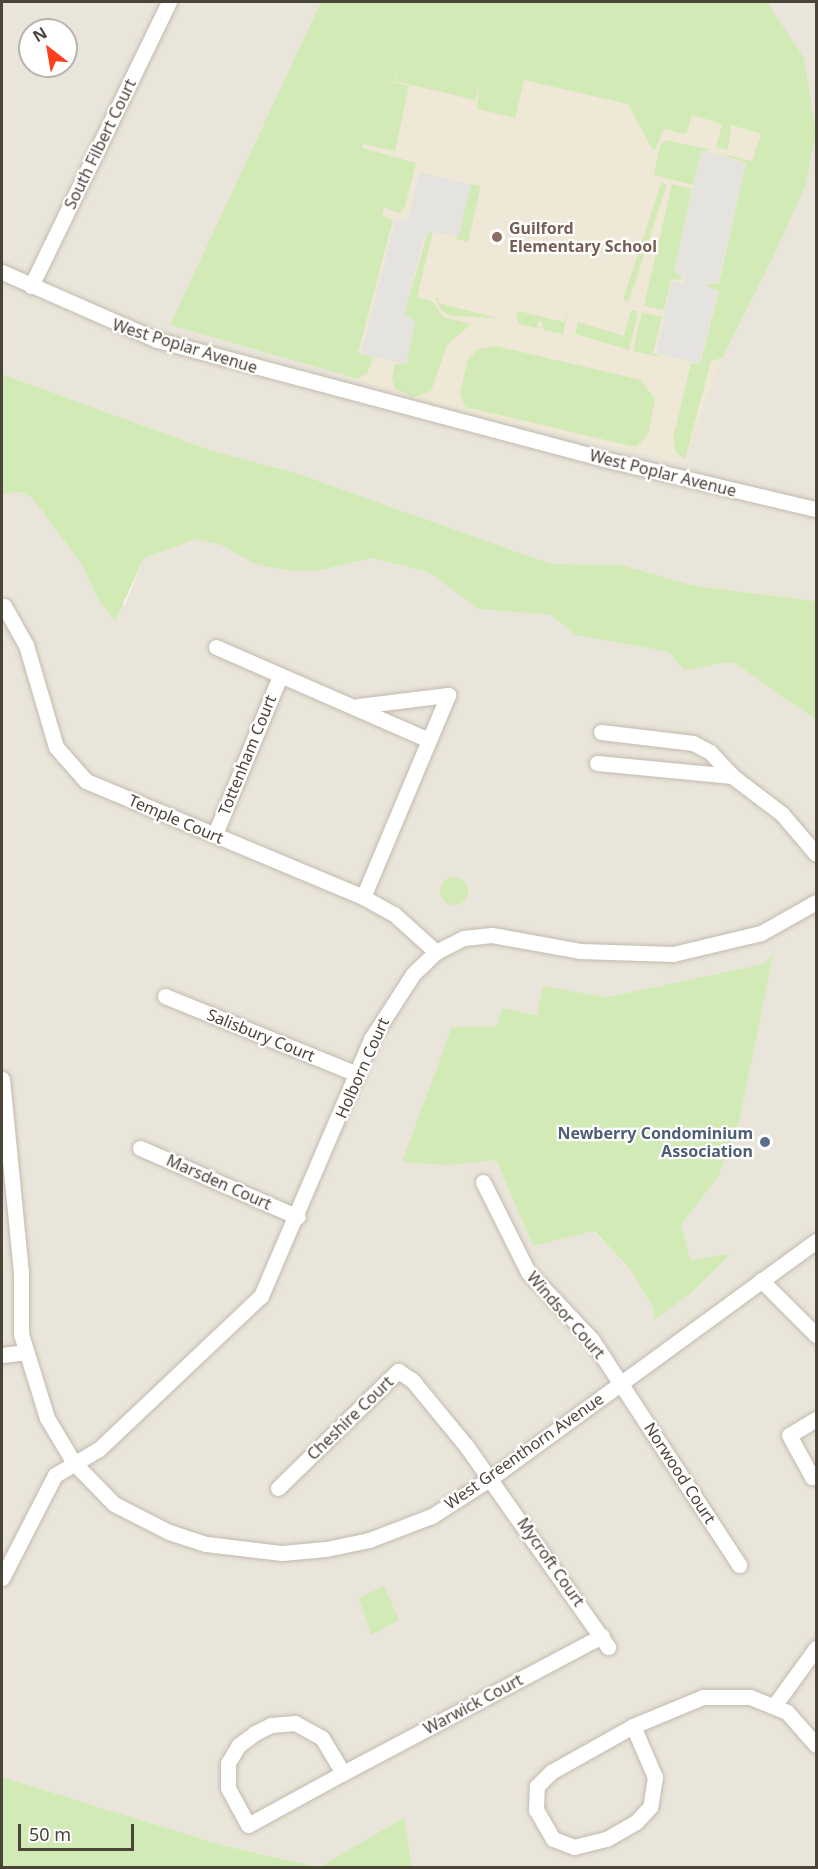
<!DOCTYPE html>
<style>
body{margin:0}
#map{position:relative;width:818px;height:1869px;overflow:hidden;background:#f6f3ec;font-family:"Noto Sans",sans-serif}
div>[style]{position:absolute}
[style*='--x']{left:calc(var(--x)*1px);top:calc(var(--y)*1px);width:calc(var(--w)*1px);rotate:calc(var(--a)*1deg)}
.residential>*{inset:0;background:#eae5da}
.education>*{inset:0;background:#efe8d6}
.green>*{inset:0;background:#d2eab5;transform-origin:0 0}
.round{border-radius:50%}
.parking>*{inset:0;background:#e5e3e0}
.roads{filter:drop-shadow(0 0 2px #c2bbae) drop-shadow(0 0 2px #c2bbae)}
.minor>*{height:15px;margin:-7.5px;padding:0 7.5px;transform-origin:7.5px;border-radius:7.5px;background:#fff}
.dots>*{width:16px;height:16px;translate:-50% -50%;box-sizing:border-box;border:3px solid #fff;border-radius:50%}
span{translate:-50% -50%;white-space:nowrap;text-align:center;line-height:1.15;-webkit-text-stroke:4.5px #fff;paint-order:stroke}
.street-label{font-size:16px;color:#4b4439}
.education-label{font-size:16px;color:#785e54;font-weight:700}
.left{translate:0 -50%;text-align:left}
.service-label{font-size:16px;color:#4e5e75;font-weight:700}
.right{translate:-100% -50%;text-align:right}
.frame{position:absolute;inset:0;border:3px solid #4b4439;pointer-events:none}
.north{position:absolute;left:18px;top:18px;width:60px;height:60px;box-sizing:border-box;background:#fff;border:2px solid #b7b4b0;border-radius:50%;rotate:329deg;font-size:16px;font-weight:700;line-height:24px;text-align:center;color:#4b4439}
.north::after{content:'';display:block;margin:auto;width:21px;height:27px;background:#fc3f1d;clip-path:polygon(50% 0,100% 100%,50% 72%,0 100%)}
.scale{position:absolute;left:18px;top:1824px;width:116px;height:27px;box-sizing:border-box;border:3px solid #4b4439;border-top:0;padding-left:8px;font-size:18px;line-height:21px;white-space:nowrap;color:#4b4439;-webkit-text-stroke:4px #fff;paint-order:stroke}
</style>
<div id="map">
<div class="residential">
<i style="clip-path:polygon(evenodd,2px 2px,816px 2px,816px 601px,695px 586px,621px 565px,551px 564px,299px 474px,210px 450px,2px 374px,2px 2px,30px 30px,66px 30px,66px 66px,30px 66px,30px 30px)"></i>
<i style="clip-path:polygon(evenodd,20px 492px,32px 498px,81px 563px,98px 599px,125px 605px,144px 558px,197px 539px,224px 546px,252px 563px,317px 571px,372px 558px,428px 572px,480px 609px,551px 615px,575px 635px,669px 652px,712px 666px,733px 662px,816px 720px,816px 1867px,412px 1867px,403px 1817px,321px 1867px,225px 1846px,2px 1777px,2px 494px,20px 492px,772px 956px,740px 1118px,719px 1176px,681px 1225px,691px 1260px,732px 1253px,690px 1294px,654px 1319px,654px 1309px,630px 1269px,593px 1231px,533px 1246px,496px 1160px,503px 1008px,537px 1015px,544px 986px,607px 997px,763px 964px,772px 956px)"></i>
</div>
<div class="education">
<i style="clip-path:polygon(321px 2px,767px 2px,804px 58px,816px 133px,805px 187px,718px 367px,684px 463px,484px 417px,170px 325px)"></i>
</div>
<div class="green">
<i style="clip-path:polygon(321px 2px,767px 2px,804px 58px,816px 133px,805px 187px,773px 257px,722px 358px,711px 361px,685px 459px,676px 453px,673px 438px,691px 363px,700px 364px,719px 292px,705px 285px,719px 283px,746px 163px,715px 152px,752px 161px,761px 134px,731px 125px,728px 150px,716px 147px,722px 124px,692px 115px,686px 134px,664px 129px,654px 152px,628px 104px,524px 80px,515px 118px,477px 109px,479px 85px,475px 100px,395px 81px,400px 58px,394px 82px,409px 86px,395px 151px,363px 144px,363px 148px,416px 163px,405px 207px,399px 213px,384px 207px,382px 216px,393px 220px,358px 353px,373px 357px,368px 372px,358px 379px,170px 325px)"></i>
<i style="clip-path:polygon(666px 140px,711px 150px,702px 151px,693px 185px,654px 175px,660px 145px)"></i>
<i style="left:661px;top:183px;width:6px;height:123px;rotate:18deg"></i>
<i style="clip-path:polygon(471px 184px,481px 186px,468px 242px,456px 239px)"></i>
<i style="clip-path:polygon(672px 184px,692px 189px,674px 271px,684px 279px,671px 280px,664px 310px,644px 306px)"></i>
<i style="clip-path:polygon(428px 232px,433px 232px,417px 297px,432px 301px,443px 317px,471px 324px,447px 345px,431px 391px,414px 397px,395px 389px,392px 378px,395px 364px,406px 363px,415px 322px,404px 314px)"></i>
<i style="clip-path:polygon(435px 298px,439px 298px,438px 303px,501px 319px,448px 315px,440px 309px)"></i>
<i style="clip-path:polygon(569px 306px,563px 334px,543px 330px,542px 322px,538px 321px,537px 328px,519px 324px,516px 318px,518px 311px,564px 322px)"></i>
<i style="clip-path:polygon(631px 310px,638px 311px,629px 350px,575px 334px,578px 322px,624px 336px)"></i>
<i style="clip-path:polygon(642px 312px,662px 317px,653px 353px,665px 358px,633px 351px)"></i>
<i style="clip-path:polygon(496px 346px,641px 380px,655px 399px,648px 435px,637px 446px,631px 446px,465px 407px,460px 393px,468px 359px,478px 349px)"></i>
<i style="clip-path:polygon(2px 374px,210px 450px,299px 474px,551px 564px,621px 565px,695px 586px,816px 601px,816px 720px,733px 662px,684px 670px,669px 652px,575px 635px,551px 615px,479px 609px,428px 572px,372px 558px,317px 571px,287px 570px,252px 563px,224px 546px,197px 539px,144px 558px,115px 621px,98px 599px,81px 563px,32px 498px,20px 492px,2px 494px)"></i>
<i class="round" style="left:440px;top:877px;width:28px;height:28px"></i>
<i style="clip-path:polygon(773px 955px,740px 1118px,719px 1176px,681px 1225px,691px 1260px,732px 1253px,690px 1294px,654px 1320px,654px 1309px,630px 1269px,594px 1231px,533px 1246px,496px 1160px,448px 1165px,402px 1162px,452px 1027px,497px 1026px,502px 1008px,537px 1015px,543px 986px,607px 997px,763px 964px)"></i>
<i style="clip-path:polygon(384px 1586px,399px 1620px,371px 1635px,359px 1598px)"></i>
<i style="clip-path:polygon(2px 1777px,225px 1846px,320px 1867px,404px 1817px,412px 1867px,2px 1867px)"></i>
</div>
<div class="parking">
<i style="clip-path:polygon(702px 150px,746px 163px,718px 281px,704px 284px,718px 292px,699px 364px,656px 353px,672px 281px,682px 283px,686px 279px,674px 271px)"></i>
<i style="clip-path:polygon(419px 172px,471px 184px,459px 236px,428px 232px,424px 237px,404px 314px,415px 322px,406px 364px,361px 354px,395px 220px,407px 221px)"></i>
</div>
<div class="roads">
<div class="minor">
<i style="--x:2;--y:272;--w:169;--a:23.7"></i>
<i style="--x:157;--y:340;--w:467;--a:14.9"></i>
<i style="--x:608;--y:460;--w:214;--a:13.3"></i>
<i style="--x:31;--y:286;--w:316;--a:-64.1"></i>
<i style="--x:4;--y:606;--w:45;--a:60.6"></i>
<i style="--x:26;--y:645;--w:106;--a:73.6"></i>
<i style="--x:56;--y:747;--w:45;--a:48.6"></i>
<i style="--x:86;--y:781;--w:300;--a:22.7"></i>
<i style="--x:363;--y:897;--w:35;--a:29"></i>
<i style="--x:394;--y:914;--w:57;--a:42.1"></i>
<i style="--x:216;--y:647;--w:232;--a:23.6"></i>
<i style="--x:358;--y:706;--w:91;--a:-7"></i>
<i style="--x:448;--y:695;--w:219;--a:112.8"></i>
<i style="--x:601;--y:732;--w:93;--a:6.8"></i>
<i style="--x:693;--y:743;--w:19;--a:28"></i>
<i style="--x:710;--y:752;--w:33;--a:47"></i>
<i style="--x:732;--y:776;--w:63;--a:37.2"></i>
<i style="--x:782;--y:814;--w:52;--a:49.6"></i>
<i style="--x:597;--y:763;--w:136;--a:5.5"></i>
<i style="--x:215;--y:834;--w:171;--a:-67.6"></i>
<i style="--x:165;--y:996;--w:207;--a:22.1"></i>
<i style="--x:2;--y:1079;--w:194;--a:84.4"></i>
<i style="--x:21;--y:1272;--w:62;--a:90"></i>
<i style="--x:21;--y:1334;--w:88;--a:72.8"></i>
<i style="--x:47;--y:1418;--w:52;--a:59"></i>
<i style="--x:74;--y:1463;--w:57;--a:45.7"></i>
<i style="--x:114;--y:1504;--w:62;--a:27"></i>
<i style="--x:169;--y:1532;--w:39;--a:18"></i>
<i style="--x:206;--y:1544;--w:77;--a:6.8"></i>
<i style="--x:282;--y:1553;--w:44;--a:-5.2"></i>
<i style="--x:326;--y:1549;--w:44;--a:-11.8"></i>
<i style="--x:369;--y:1540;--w:67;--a:-20.9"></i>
<i style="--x:432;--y:1516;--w:70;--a:-32.8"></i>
<i style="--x:491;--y:1478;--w:402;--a:-36.1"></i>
<i style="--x:140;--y:1148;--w:172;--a:23.6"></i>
<i style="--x:483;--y:1182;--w:101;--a:63.4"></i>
<i style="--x:528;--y:1272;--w:93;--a:46.7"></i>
<i style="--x:592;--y:1340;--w:269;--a:56.8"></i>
<i style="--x:761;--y:1280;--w:78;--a:45"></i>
<i style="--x:2;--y:1355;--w:23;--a:-7"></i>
<i style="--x:816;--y:1419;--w:31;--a:149"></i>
<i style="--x:789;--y:1435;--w:48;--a:61.3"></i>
<i style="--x:812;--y:1477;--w:5;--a:-37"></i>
<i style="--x:278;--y:1488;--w:168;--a:-44.3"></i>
<i style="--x:398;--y:1371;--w:17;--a:33"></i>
<i style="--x:412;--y:1380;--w:87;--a:50.6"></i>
<i style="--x:467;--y:1447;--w:245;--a:54.8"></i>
<i style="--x:2;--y:1578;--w:116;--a:-62.8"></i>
<i style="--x:55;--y:1475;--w:51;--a:-30.6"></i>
<i style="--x:99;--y:1449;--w:223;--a:-43.4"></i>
<i style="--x:261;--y:1296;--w:280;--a:-66.8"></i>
<i style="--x:371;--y:1039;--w:77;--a:-57.1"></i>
<i style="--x:413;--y:974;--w:32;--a:-44"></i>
<i style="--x:436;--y:952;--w:31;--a:-27"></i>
<i style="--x:464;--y:938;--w:28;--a:-6"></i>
<i style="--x:492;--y:935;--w:89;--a:10.3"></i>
<i style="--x:580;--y:951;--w:93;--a:1.8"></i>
<i style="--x:673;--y:954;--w:90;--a:-13.4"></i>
<i style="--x:761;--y:933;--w:63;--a:-29.4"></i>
<i style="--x:776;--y:1703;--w:68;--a:-54"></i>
<i style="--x:295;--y:1723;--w:31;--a:29"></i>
<i style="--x:322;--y:1738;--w:41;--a:59"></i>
<i style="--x:343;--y:1773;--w:108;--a:151.3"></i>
<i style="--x:248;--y:1825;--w:42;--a:-118.4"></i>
<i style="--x:228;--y:1788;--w:25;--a:-90"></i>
<i style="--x:228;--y:1763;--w:21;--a:-59"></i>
<i style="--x:239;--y:1745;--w:20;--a:-37"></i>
<i style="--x:255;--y:1733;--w:18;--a:-27"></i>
<i style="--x:271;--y:1725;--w:24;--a:-5"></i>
<i style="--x:633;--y:1726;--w:56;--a:66.7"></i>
<i style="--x:655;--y:1777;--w:30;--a:99"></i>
<i style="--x:650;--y:1807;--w:21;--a:133"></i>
<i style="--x:636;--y:1822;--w:34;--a:150"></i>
<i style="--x:606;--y:1839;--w:33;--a:166"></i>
<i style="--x:574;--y:1847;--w:22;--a:-159"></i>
<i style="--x:553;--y:1839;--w:34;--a:-120"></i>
<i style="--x:536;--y:1810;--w:24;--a:-88"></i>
<i style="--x:537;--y:1786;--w:20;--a:-45"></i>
<i style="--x:551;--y:1772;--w:94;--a:-29.3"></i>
<i style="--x:633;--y:1726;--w:76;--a:-22.5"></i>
<i style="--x:703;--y:1697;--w:47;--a:0"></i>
<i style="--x:750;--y:1697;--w:40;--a:22"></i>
<i style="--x:787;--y:1712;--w:44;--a:48.7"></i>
<i style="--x:343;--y:1773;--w:293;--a:-27.9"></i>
</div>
</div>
<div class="dots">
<i style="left:497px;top:237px;background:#8d6e63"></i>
<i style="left:765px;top:1142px;background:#5c6f8a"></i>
</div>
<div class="street-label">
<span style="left:100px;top:144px;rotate:-64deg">South Filbert Court</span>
<span style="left:185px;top:346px;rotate:17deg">West Poplar Avenue</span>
<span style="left:663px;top:473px;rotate:14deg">West Poplar Avenue</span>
<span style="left:247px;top:755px;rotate:-68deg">Tottenham Court</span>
<span style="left:176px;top:819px;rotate:23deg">Temple Court</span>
<span style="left:261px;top:1035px;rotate:22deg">Salisbury Court</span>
<span style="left:362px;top:1068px;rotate:-66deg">Holborn Court</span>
<span style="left:219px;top:1182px;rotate:24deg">Marsden Court</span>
<span style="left:566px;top:1315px;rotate:49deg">Windsor Court</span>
<span style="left:350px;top:1418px;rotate:-44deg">Cheshire Court</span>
<span style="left:524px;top:1451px;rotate:-35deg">West Greenthorn Avenue</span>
<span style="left:680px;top:1473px;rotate:57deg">Norwood Court</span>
<span style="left:551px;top:1562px;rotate:55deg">Mycroft Court</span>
<span style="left:473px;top:1704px;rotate:-28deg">Warwick Court</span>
</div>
<div class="education-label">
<span class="left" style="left:509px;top:237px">Guilford<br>Elementary School</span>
</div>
<div class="service-label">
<span class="right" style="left:753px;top:1142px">Newberry Condominium<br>Association</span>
</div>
<div class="frame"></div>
<div class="north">N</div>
<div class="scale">50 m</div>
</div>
